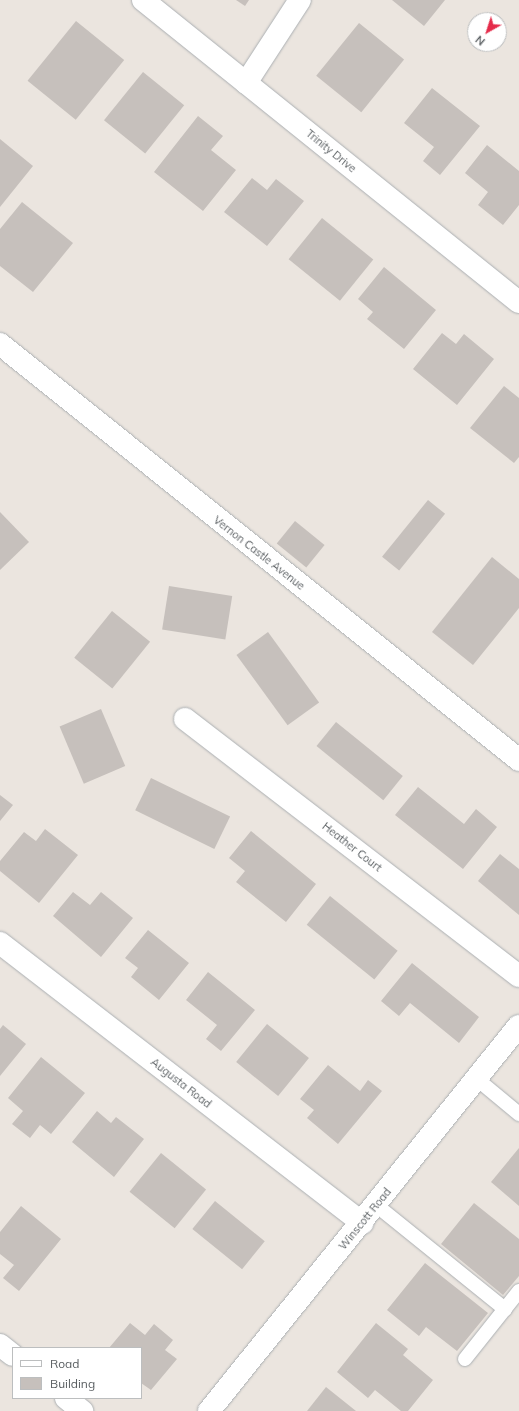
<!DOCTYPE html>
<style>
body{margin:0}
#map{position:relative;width:519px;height:1411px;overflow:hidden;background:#ebe5df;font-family:Mulish,sans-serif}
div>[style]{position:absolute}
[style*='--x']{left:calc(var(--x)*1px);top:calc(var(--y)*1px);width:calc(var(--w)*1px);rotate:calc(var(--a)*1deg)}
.building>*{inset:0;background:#c6c0bc;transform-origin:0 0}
.roads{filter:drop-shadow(0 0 1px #abafb2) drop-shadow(0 0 1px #abafb2)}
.lane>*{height:14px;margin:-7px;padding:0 7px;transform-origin:7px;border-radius:7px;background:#fff}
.street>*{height:22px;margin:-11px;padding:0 11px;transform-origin:11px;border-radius:11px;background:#fff}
.secondary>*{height:22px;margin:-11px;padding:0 11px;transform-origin:11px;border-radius:11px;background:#fff}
span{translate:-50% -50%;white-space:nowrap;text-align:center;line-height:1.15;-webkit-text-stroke:3px #fff;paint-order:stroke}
.street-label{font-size:11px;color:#585d60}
.legend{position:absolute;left:12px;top:1347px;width:130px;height:52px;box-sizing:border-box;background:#fff;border:1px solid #bcbebf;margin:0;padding:5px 7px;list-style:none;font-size:12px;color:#585d60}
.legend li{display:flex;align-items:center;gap:8px;height:20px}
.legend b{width:20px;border:1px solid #bcbebf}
.north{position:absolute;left:467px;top:12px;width:40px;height:40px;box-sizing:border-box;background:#fff;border:1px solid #bcbebf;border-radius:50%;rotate:219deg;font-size:11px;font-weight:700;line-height:16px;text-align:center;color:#585d60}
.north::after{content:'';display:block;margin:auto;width:14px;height:18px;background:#e52b4a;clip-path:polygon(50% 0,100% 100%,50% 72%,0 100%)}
</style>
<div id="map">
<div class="building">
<i style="clip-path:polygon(236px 0,249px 0,245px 6px)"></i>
<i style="clip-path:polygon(392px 0,445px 0,424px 26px)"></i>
<i style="left:76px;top:21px;width:62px;height:77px;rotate:39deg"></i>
<i style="left:359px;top:23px;width:58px;height:68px;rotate:39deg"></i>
<i style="left:143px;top:72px;width:53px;height:62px;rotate:39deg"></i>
<i style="clip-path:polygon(432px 88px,480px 126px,440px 175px,423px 161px,434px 147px,404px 123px)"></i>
<i style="clip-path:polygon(198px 116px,223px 136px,211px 150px,236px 170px,203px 211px,154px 172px)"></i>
<i style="clip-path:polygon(0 139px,33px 166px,0 207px)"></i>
<i style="clip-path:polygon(487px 145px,519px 171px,519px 205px,503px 225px,478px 205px,488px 192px,465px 173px)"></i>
<i style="clip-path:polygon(252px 178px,267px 190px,276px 179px,304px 201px,267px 246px,224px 212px)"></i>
<i style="clip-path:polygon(22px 202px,73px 243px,33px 292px,0 266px,0 229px)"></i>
<i style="left:322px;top:218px;width:66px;height:53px;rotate:39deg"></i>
<i style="clip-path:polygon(384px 267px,436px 310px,404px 349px,367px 319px,373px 312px,358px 299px)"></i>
<i style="clip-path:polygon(442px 333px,456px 344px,464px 334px,494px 359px,457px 405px,413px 369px)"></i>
<i style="clip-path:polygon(504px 386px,519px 398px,519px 457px,514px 463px,470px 428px)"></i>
<i style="left:428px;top:500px;width:22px;height:73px;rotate:39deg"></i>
<i style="clip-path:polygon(0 512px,29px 542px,0 570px)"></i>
<i style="left:295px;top:521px;width:38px;height:29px;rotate:39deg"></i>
<i style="clip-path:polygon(492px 557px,519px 579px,519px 608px,473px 665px,432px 632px)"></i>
<i style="left:169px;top:586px;width:64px;height:44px;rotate:9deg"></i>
<i style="left:112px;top:611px;width:49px;height:60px;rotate:39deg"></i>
<i style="left:268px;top:632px;width:87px;height:39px;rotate:54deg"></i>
<i style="left:101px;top:709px;width:62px;height:45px;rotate:67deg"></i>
<i style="left:336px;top:722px;width:86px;height:31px;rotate:39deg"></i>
<i style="left:151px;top:778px;width:88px;height:36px;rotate:26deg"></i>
<i style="clip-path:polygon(418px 787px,464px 824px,476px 809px,497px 827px,463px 869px,395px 815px)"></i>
<i style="clip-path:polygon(0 795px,13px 805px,0 821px)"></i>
<i style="clip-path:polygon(45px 829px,78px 855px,39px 903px,0 871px,0 861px,24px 832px,36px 841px)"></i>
<i style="clip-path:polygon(251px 831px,316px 884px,286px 922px,236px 882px,245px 871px,229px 858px)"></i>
<i style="clip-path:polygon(500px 854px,519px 869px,519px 915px,478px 881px)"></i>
<i style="clip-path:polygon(73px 892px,90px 905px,101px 892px,133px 918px,101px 957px,53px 916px)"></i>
<i style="left:330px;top:896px;width:87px;height:37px;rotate:39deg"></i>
<i style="clip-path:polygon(148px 930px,189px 963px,159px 1000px,131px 977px,138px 968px,125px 958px)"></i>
<i style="clip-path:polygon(412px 963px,479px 1017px,459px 1043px,410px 1003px,399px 1016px,381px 1001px)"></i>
<i style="clip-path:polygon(208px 972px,255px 1010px,221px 1051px,206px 1039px,217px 1025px,186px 1000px)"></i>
<i style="left:267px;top:1024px;width:54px;height:49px;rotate:39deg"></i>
<i style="clip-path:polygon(3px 1025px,26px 1044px,0 1076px,0 1029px)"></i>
<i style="clip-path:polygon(41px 1057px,85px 1093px,51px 1134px,40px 1125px,30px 1138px,12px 1124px,23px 1111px,8px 1098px)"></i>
<i style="clip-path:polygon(328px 1065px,360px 1091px,368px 1080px,382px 1091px,338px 1144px,307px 1118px,314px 1110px,300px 1099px)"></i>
<i style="clip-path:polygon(97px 1111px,111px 1123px,116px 1117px,144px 1139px,114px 1177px,72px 1142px)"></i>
<i style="clip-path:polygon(519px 1148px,519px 1206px,491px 1182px)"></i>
<i style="left:161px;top:1153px;width:58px;height:50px;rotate:39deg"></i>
<i style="left:215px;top:1201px;width:64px;height:36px;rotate:39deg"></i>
<i style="clip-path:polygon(474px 1203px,519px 1239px,519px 1276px,503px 1295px,441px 1244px)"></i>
<i style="clip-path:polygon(21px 1206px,61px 1239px,19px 1291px,3px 1278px,14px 1265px,0 1254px,0 1232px)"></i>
<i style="clip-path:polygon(425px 1263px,488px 1313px,457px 1351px,426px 1327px,419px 1336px,387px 1310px)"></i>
<i style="clip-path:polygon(130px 1323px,145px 1335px,154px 1324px,173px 1340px,165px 1350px,177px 1359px,151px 1390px,141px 1383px,141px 1348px,109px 1348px)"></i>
<i style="clip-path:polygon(376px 1323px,408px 1349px,403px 1355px,433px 1380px,408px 1411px,401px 1411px,375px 1390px,368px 1398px,337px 1372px)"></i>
<i style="clip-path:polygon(326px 1387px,356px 1411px,307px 1411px)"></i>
</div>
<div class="roads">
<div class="lane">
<i style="--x:477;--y:1079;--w:55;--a:39.8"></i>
<i style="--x:376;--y:1205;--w:166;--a:38.9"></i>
<i style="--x:465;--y:1359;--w:87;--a:-51.5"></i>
</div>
<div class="street">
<i style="--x:143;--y:0;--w:482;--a:38.8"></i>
<i style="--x:246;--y:83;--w:99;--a:-57"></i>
<i style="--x:0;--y:344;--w:665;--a:38.71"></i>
<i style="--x:185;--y:719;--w:421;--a:37.6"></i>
<i style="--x:0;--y:943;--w:458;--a:37.7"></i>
<i style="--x:0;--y:1345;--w:16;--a:38"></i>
<i style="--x:66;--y:1398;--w:21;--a:39"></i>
</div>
<div class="secondary">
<i style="--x:209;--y:1411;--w:494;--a:-51.2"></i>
</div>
</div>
<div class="street-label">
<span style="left:331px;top:151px;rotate:39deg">Trinity Drive</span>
<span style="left:259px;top:553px;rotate:38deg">Vernon Castle Avenue</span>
<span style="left:352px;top:847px;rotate:38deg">Heather Court</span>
<span style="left:181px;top:1083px;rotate:38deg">Augusta Road</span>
<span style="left:365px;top:1219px;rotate:-51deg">Winscott Road</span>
</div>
<ul class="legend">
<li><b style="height:5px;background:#fff"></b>Road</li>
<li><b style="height:11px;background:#c6c0bc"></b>Building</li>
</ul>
<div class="north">N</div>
</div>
